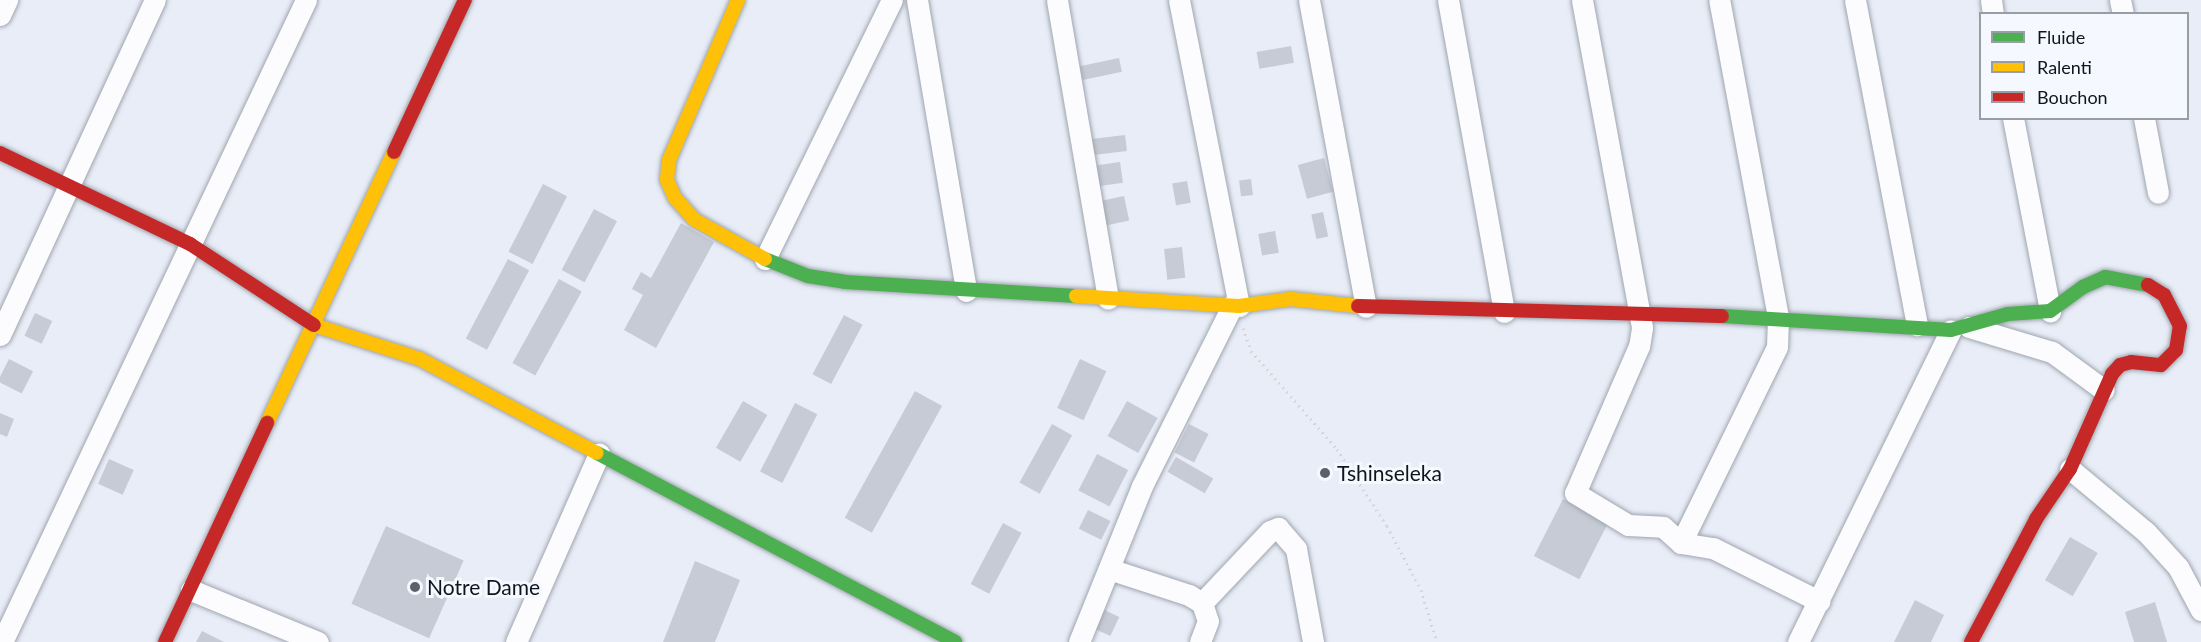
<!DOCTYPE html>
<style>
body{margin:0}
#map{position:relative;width:2201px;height:642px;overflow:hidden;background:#e8edf7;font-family:Lato,sans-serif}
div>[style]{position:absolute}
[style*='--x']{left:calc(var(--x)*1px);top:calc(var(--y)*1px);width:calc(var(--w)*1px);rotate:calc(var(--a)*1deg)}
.building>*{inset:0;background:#c6cbd5;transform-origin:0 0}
.path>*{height:3px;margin-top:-1.5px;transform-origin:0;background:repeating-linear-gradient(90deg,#d2d4d6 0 1.5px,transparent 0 6px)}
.roads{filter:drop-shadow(0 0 2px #9fa5ae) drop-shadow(0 0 2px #9fa5ae)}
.street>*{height:21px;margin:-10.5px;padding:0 10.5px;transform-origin:10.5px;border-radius:10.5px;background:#fcfcfe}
.fast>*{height:14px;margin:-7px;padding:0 7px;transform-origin:7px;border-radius:7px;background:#4caf50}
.slow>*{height:14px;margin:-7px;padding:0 7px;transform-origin:7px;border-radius:7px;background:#ffc107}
.jam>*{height:14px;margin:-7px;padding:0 7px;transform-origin:7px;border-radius:7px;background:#c62828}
.dots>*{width:16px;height:16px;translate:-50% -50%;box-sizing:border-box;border:3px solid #f5f9ff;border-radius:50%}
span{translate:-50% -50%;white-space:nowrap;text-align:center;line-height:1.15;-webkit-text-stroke:6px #f5f9ff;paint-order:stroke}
.poi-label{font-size:21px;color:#0f151e}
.left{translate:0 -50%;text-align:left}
.legend{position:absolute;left:1979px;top:12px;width:210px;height:108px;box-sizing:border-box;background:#f5f9ff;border:2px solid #999ea5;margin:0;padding:8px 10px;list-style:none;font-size:18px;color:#0f151e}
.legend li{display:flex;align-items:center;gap:12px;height:30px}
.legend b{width:30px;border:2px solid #999ea5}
</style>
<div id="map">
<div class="building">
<i style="left:1291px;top:46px;width:17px;height:35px;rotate:80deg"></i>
<i style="left:1119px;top:58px;width:14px;height:40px;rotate:78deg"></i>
<i style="left:1125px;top:135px;width:16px;height:40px;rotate:83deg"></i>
<i style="left:1324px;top:158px;width:35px;height:27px;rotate:75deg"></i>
<i style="left:1120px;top:162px;width:21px;height:30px;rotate:82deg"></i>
<i style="left:1251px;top:179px;width:16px;height:12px;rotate:83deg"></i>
<i style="left:1187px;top:181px;width:22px;height:15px;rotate:80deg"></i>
<i style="left:543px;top:184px;width:27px;height:76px;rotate:27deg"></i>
<i style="left:1124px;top:196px;width:25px;height:25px;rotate:78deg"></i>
<i style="left:594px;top:209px;width:26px;height:69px;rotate:28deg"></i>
<i style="left:1323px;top:212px;width:25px;height:12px;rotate:78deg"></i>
<i style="clip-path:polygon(681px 223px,714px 242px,656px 348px,624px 330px,643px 295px,632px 289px,641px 272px,651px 278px)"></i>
<i style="left:1275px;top:231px;width:22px;height:17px;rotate:80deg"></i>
<i style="left:1182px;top:247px;width:31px;height:18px;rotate:84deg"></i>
<i style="left:508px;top:259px;width:24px;height:90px;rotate:28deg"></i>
<i style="left:559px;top:279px;width:26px;height:96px;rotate:29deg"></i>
<i style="left:35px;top:313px;width:19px;height:25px;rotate:25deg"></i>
<i style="left:844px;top:315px;width:21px;height:67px;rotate:28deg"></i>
<i style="left:9px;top:359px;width:27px;height:25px;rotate:27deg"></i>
<i style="left:1080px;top:359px;width:29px;height:54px;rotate:25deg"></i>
<i style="left:915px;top:391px;width:31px;height:145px;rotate:29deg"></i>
<i style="left:743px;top:401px;width:28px;height:54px;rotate:30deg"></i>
<i style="left:1127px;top:401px;width:35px;height:40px;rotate:29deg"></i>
<i style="left:795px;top:403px;width:25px;height:77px;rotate:27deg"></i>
<i style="clip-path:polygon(0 413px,14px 419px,7px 437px,0 434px)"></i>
<i style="left:1052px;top:424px;width:23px;height:67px;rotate:29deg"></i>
<i style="left:1189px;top:424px;width:22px;height:32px;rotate:27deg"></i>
<i style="left:1097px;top:454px;width:35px;height:41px;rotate:27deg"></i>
<i style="left:1176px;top:457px;width:43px;height:17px;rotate:30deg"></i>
<i style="left:109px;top:459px;width:27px;height:27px;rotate:24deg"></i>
<i style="left:1563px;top:499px;width:51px;height:64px;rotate:27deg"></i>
<i style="left:1088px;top:510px;width:25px;height:21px;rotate:26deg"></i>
<i style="left:1003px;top:523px;width:21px;height:69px;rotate:28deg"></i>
<i style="left:386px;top:526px;width:85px;height:85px;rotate:24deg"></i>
<i style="left:2070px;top:537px;width:32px;height:50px;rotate:30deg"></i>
<i style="clip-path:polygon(695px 561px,740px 580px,715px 642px,663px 642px)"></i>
<i style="clip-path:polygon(1915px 600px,1944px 615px,1931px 642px,1894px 642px)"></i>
<i style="clip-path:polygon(2155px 602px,2167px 642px,2134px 642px,2125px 612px)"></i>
<i style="left:1102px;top:609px;width:19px;height:21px;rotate:25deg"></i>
<i style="clip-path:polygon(202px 631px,224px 642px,196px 642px)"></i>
</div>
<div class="path">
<i style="--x:1243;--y:328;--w:24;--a:71"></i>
<i style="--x:1251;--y:351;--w:130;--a:48.7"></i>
<i style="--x:1337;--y:449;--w:92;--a:57"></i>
<i style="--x:1387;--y:526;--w:72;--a:62"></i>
<i style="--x:1421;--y:590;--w:54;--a:72.9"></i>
</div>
<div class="roads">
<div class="street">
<i style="--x:917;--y:0;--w:295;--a:80.4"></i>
<i style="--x:1057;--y:0;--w:303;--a:80.3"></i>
<i style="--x:1179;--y:0;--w:312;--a:78.9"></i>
<i style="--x:1309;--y:0;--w:312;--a:79.5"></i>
<i style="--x:1448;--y:0;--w:317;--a:79.8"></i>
<i style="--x:1582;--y:0;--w:333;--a:79.6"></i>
<i style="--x:1642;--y:328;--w:18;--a:99"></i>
<i style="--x:1639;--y:346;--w:160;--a:113.5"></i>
<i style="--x:1575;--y:493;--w:62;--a:31.1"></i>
<i style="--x:1628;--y:525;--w:35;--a:3"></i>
<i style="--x:1663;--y:527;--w:24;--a:42"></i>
<i style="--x:1681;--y:543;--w:32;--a:9"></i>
<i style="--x:1713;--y:548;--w:119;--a:26.6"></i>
<i style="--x:1855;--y:0;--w:331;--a:79.2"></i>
<i style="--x:1991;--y:0;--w:14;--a:82"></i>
<i style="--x:2120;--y:0;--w:14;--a:78"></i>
<i style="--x:0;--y:15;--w:17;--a:-65"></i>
<i style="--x:2013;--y:118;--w:197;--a:79.1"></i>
<i style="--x:2144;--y:118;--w:76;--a:79.4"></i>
<i style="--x:765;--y:259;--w:288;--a:-63.9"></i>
<i style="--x:1969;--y:327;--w:87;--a:16.8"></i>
<i style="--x:2052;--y:352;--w:64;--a:36.2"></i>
<i style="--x:0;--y:335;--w:369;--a:-65.2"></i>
<i style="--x:2070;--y:469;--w:99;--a:39.7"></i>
<i style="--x:2146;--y:532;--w:47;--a:47.6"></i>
<i style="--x:2178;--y:567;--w:49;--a:61.9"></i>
<i style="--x:1681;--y:543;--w:218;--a:-63.9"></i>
<i style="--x:1777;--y:347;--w:30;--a:-88"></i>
<i style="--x:1778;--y:317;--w:322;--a:-100.5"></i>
<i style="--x:1109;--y:569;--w:84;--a:18"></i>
<i style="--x:1189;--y:595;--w:15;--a:32"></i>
<i style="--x:1202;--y:603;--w:19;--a:72"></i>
<i style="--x:1208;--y:621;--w:22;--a:111"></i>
<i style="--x:191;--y:590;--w:137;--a:22.3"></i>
<i style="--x:1202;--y:603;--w:99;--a:-46.6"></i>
<i style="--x:1270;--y:531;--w:9;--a:-21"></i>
<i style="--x:1278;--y:528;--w:28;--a:49"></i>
<i style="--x:1296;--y:549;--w:95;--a:79.6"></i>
<i style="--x:2;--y:642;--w:710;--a:-64.66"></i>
<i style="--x:516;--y:642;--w:206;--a:-66.2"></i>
<i style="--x:1079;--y:642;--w:168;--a:-68"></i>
<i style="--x:1142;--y:486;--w:203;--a:-63.4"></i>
<i style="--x:1798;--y:642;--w:347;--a:-63.9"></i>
</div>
<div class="fast">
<i style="--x:765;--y:259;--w:46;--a:21.6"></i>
<i style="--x:808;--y:276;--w:37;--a:9"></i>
<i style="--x:845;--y:282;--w:231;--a:3.5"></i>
<i style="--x:1722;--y:316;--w:229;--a:3.5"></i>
<i style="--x:1951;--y:330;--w:59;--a:-15.7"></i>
<i style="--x:2008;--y:314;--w:42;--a:-4.1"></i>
<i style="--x:2050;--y:311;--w:41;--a:-36"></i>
<i style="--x:2083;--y:287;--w:24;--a:-24"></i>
<i style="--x:2105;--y:277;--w:44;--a:10.5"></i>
<i style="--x:597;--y:453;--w:405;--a:27.8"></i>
</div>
<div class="slow">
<i style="--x:738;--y:0;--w:174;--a:113.3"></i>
<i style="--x:669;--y:160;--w:20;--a:96"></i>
<i style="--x:667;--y:180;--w:20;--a:66"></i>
<i style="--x:675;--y:198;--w:30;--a:48"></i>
<i style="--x:695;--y:220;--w:80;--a:29.1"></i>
<i style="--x:1076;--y:296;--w:163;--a:3.5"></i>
<i style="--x:1239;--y:306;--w:52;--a:-7.7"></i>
<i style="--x:1291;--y:299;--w:67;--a:6"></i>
<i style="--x:314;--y:325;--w:111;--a:17.8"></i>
<i style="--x:420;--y:359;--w:200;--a:28"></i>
<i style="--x:267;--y:423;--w:299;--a:-64.9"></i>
</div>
<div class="jam">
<i style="--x:394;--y:152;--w:168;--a:-65"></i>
<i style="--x:0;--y:153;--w:211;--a:25.6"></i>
<i style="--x:190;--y:244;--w:148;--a:33.2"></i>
<i style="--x:1358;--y:306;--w:364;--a:1.6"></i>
<i style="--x:165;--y:642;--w:242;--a:-65"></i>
<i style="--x:1971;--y:642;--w:139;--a:-62.1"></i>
<i style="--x:2036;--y:519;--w:60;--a:-55.8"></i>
<i style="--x:2070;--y:469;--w:104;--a:-66.1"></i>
<i style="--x:2112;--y:374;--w:12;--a:-48"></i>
<i style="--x:2120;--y:365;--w:11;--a:-15"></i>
<i style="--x:2131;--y:362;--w:30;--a:6"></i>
<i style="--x:2161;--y:365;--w:21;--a:-45"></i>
<i style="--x:2176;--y:350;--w:24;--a:-81"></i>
<i style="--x:2180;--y:326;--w:35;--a:-117"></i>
<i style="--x:2164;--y:295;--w:19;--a:-148"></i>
</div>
</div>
<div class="dots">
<i style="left:1325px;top:473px;background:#5b616a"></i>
<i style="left:415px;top:587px;background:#5b616a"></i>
</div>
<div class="poi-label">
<span class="left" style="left:1337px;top:473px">Tshinseleka</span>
<span class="left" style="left:427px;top:587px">Notre Dame</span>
</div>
<ul class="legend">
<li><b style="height:8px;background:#4caf50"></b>Fluide</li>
<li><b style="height:8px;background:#ffc107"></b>Ralenti</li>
<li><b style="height:8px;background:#c62828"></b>Bouchon</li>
</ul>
</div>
